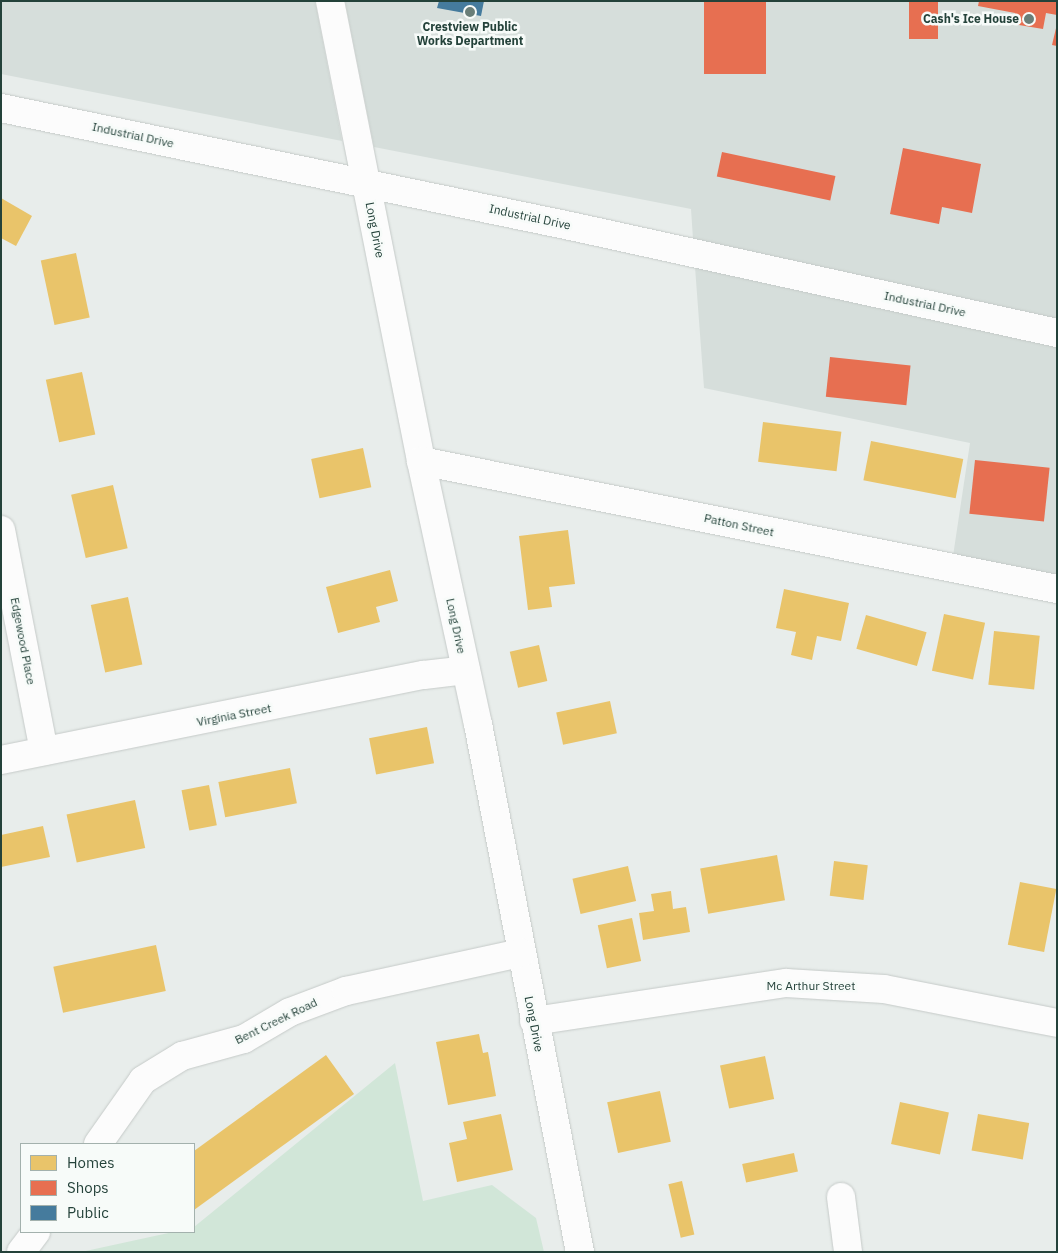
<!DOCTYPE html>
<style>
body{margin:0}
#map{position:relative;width:1058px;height:1253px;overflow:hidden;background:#e8edeb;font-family:"IBM Plex Sans",sans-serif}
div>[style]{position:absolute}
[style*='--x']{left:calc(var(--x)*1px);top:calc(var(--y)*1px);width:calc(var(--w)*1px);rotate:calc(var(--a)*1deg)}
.built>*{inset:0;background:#d6dedb}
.green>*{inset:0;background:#d1e6d8}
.homes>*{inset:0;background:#e9c46a;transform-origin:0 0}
.shops>*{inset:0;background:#e76f51;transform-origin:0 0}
.public>*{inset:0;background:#457b9d}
.roads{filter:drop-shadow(0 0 1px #c5cac8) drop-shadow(0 0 1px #c5cac8)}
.minor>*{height:28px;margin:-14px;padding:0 14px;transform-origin:14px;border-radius:14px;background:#fcfcfc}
.dots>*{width:14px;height:14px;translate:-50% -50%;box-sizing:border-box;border:2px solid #f7fbf9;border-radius:50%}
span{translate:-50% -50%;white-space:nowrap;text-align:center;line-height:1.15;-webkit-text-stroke:5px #f7fbf9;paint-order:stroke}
.poi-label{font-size:12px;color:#24423a;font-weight:700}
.right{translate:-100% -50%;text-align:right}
.street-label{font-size:12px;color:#24423a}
.frame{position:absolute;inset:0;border:2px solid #24423a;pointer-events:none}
.legend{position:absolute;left:20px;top:1143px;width:175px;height:90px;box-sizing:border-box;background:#f7fbf9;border:1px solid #a3b1ad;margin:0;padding:6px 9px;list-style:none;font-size:15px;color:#24423a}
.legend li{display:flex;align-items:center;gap:10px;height:25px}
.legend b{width:25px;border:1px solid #a3b1ad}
</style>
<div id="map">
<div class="built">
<i style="clip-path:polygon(1px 1px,315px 1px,342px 141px,1px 74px)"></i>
<i style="clip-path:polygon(345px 1px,1057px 1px,1057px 320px,693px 239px,691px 209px,374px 147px)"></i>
<i style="clip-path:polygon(695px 267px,1057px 347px,1057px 576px,953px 556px,970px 443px,704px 388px)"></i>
</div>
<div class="green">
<i style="clip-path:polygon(395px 1063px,423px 1201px,492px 1185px,536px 1218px,544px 1252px,81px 1252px,173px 1232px,194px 1232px,194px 1227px)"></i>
</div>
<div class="homes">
<i style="clip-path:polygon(1px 198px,32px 216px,16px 246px,1px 238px)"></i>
<i style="left:76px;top:253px;width:66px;height:36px;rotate:78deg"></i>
<i style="left:82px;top:372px;width:64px;height:37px;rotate:78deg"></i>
<i style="left:763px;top:422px;width:79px;height:40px;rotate:7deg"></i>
<i style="left:871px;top:441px;width:94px;height:40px;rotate:11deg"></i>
<i style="left:363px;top:448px;width:40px;height:53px;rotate:78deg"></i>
<i style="left:113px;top:485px;width:65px;height:43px;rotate:77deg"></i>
<i style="clip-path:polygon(568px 530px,575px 584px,549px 587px,552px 607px,528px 610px,519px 536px)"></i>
<i style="clip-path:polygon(390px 570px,398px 601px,376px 607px,380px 622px,338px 633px,326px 587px)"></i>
<i style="clip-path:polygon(784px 589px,849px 603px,841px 641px,817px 636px,812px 660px,791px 655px,796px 632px,776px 628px)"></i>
<i style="left:128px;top:597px;width:69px;height:38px;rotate:78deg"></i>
<i style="left:944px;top:614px;width:42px;height:58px;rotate:12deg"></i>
<i style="left:866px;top:615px;width:63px;height:35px;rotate:16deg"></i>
<i style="left:994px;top:631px;width:46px;height:54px;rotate:6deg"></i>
<i style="left:539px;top:645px;width:37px;height:30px;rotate:77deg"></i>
<i style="left:610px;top:701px;width:33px;height:55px;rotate:78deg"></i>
<i style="left:427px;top:727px;width:37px;height:59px;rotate:79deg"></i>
<i style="left:290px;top:768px;width:36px;height:73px;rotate:79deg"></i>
<i style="left:209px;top:785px;width:41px;height:28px;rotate:79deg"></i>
<i style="left:135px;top:800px;width:49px;height:70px;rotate:78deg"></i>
<i style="clip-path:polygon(43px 826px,50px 857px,1px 867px,1px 835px)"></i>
<i style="left:777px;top:855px;width:46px;height:78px;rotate:80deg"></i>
<i style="left:834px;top:861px;width:34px;height:35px;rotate:7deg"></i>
<i style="left:628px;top:866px;width:36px;height:57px;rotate:77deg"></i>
<i style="left:1020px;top:882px;width:37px;height:64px;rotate:11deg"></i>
<i style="clip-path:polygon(671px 891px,673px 909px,686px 907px,690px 932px,643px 940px,639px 913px,654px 911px,651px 894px)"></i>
<i style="left:632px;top:918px;width:44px;height:35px;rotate:78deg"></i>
<i style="left:156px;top:945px;width:47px;height:105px;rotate:78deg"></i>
<i style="clip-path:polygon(479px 1034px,483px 1053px,488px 1052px,496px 1096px,448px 1105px,436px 1042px)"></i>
<i style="clip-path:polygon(326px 1055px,354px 1094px,194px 1210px,194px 1151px)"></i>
<i style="left:765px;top:1056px;width:44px;height:46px;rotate:78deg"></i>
<i style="left:660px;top:1091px;width:52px;height:54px;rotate:78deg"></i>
<i style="left:900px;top:1102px;width:50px;height:43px;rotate:12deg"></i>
<i style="clip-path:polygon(501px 1114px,513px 1170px,457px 1182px,449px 1143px,467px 1139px,463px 1122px)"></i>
<i style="left:978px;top:1114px;width:52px;height:37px;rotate:10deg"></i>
<i style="left:794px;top:1153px;width:19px;height:53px;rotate:78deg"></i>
<i style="left:682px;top:1181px;width:55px;height:14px;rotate:77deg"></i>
</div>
<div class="shops">
<i style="left:704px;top:1px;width:62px;height:73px"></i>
<i style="left:909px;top:1px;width:29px;height:38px"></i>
<i style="clip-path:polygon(979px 1px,1057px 1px,1057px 15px,1046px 13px,1043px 29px,1013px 24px,1015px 13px,978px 6px)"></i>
<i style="clip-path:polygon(1057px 24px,1057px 46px,1052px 45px)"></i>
<i style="clip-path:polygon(903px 148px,981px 164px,972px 213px,942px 207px,939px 224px,890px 214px)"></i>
<i style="left:722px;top:152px;width:116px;height:25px;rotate:12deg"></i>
<i style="left:830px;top:357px;width:81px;height:40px;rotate:6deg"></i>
<i style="left:975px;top:460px;width:75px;height:54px;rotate:6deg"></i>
</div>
<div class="public">
<i style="clip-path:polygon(439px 1px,484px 1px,481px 16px,437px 8px)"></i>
</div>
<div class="roads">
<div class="minor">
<i style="--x:330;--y:1;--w:469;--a:78.8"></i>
<i style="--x:421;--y:461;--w:269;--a:77.8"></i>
<i style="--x:478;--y:724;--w:538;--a:79.07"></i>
<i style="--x:1;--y:108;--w:586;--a:11.71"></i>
<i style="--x:575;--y:227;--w:494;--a:12.4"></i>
<i style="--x:421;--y:461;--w:649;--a:11.38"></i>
<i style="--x:1;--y:530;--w:225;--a:79"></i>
<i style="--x:1;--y:760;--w:431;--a:-11.4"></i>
<i style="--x:424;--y:675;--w:42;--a:-6.8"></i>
<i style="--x:534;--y:1021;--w:255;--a:-8.6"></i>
<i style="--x:786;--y:983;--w:98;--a:3.5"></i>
<i style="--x:884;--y:989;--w:176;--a:11.1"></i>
<i style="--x:98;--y:1144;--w:78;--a:-54.9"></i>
<i style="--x:143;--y:1080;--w:46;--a:-31.6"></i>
<i style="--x:182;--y:1056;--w:64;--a:-15.3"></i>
<i style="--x:244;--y:1039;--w:53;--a:-30.4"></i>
<i style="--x:290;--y:1012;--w:60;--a:-20.6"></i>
<i style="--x:346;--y:991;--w:179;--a:-12.3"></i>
<i style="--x:841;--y:1197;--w:55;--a:82.7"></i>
<i style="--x:21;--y:1252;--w:25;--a:-53"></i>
</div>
</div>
<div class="dots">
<i style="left:470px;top:12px;background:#697e78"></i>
<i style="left:1029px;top:19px;background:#697e78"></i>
</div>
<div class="poi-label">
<span class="right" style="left:1019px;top:19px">Cash's Ice House</span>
<span style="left:470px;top:34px">Crestview Public<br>Works Department</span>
</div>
<div class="street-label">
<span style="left:133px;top:135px;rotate:12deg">Industrial Drive</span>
<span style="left:530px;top:217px;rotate:12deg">Industrial Drive</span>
<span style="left:375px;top:230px;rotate:79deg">Long Drive</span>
<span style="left:925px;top:304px;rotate:12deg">Industrial Drive</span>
<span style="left:739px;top:525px;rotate:12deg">Patton Street</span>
<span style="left:456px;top:626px;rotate:78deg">Long Drive</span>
<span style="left:23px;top:641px;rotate:79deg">Edgewood Place</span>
<span style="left:234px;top:715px;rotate:-11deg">Virginia Street</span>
<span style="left:811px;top:986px">Mc Arthur Street</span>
<span style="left:276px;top:1021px;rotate:-26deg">Bent Creek Road</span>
<span style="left:534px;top:1024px;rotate:79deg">Long Drive</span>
</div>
<div class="frame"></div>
<ul class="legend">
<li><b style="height:14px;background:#e9c46a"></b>Homes</li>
<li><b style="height:14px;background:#e76f51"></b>Shops</li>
<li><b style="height:14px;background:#457b9d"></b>Public</li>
</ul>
</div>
